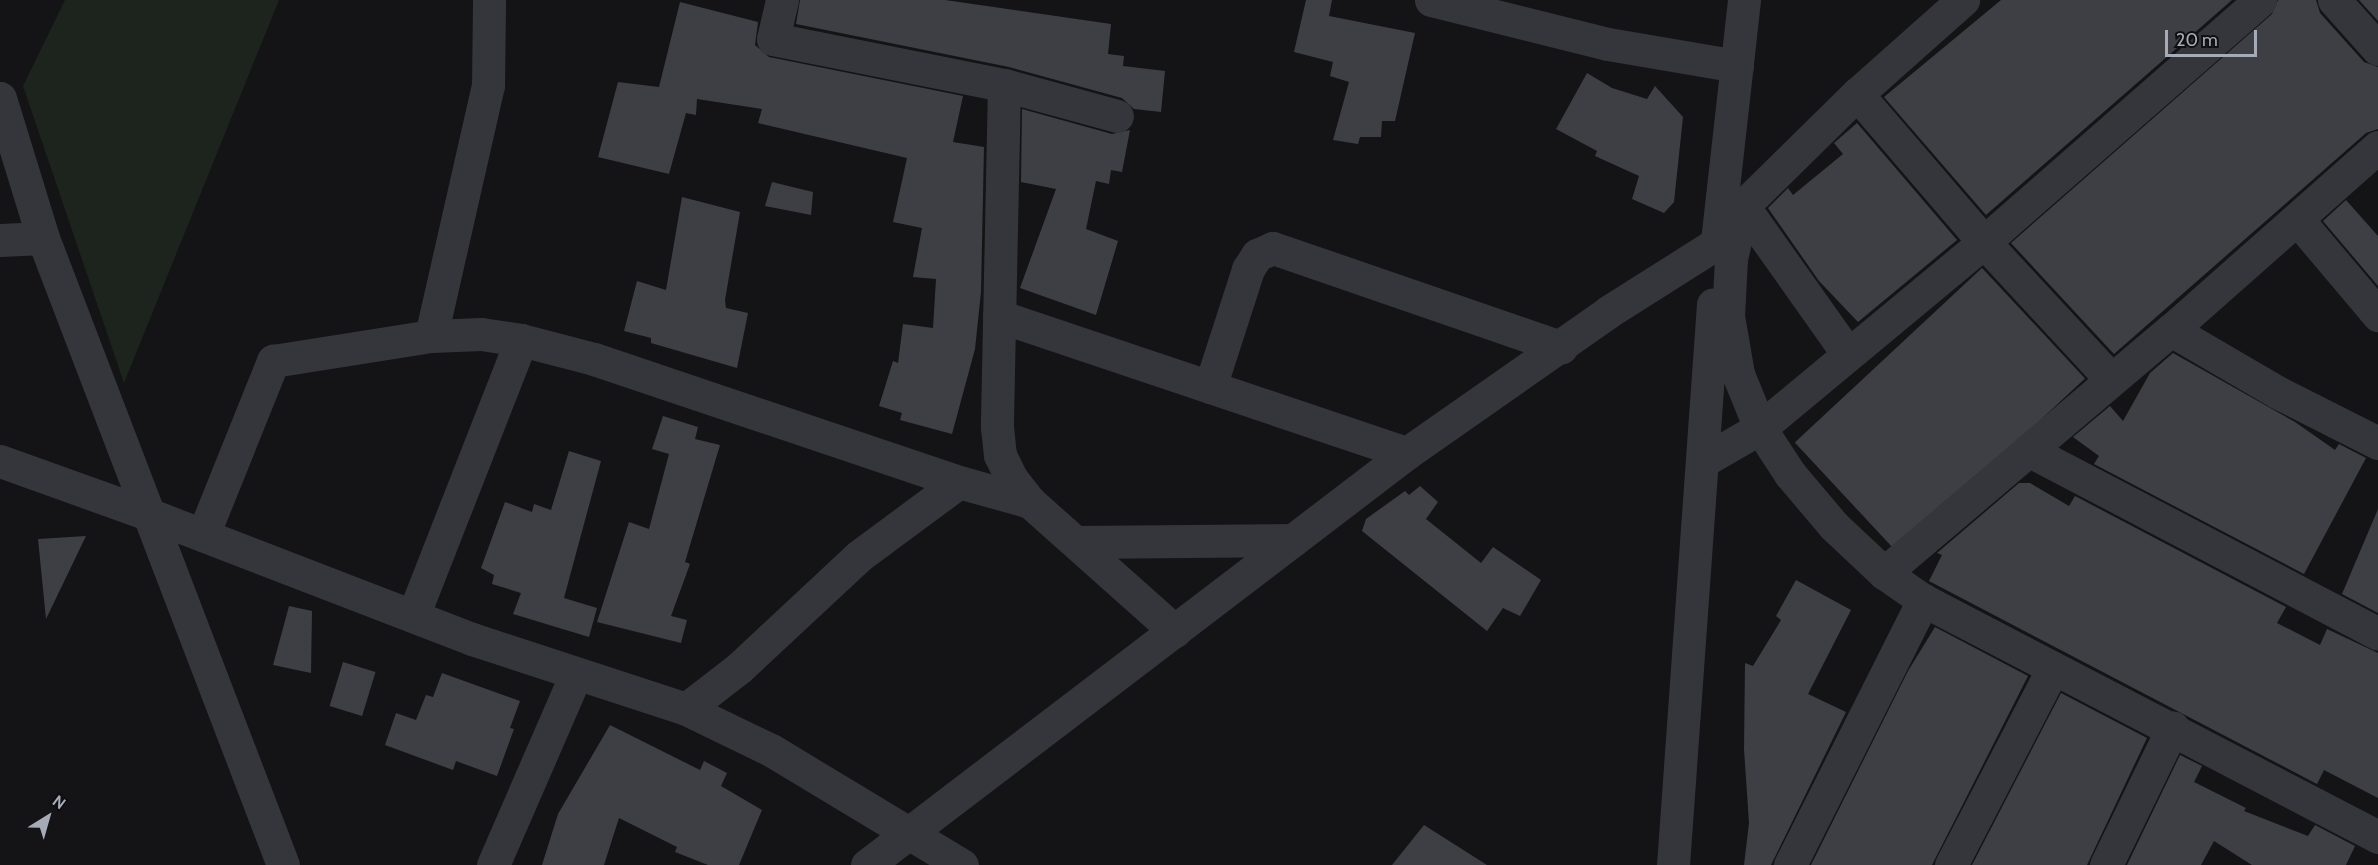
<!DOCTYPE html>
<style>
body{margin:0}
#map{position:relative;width:2378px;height:865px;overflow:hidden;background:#141416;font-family:Cabin,sans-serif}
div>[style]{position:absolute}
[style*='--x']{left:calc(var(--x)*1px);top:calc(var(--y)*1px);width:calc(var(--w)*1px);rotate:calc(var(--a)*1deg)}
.green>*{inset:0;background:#1c241d}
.building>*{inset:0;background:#3e3f44;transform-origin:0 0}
.minor>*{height:33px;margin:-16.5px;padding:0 16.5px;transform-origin:16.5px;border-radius:16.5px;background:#35363c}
span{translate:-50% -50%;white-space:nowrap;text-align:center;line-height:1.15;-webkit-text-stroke:5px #0f0f11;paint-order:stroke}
.north{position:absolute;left:18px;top:787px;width:60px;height:60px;-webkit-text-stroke:4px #0f0f11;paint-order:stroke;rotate:37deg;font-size:16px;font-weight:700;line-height:24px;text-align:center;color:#a5acb8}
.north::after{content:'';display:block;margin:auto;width:21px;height:27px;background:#a5acb8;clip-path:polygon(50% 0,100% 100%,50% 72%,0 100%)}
.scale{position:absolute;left:2165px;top:30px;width:92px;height:27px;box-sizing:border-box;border:3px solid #a5acb8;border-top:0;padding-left:8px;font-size:18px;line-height:21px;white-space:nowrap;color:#a5acb8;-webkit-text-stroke:4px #0f0f11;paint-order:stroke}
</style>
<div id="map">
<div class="green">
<i style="clip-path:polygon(65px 0,279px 0,124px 383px,23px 86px)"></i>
</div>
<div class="building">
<i style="clip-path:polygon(800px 0,945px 0,1111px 24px,1108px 54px,1124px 56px,1123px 66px,1165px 71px,1161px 112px,1134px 109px,1122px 98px,1009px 67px,796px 24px)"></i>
<i style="clip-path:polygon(1306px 0,1332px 0,1329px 16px,1415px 33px,1395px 121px,1382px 121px,1381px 137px,1360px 137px,1358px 144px,1333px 140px,1349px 82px,1330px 76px,1333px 62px,1294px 52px)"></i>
<i style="clip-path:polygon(2001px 0,2232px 0,1986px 215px,1884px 97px)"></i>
<i style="clip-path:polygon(2278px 0,2316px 0,2320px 13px,2364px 62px,2378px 67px,2378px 129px,2366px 133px,2114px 354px,2011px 243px,2272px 14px)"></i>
<i style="clip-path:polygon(2359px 0,2378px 0,2378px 21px)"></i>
<i style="clip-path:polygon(680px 2px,758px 22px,755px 45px,769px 57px,963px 96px,953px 142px,984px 147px,981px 292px,975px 349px,952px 434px,900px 420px,902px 413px,879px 406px,893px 361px,898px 363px,903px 324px,933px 328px,936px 279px,913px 277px,922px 228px,893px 222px,907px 158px,758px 123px,762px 109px,697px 99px,696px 115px,686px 113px,669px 174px,598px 157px,618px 82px,659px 87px)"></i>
<i style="clip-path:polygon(1587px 73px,1612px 88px,1647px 99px,1655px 86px,1683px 117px,1674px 202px,1664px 213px,1632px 199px,1639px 176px,1595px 156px,1597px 151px,1556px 129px)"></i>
<i style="clip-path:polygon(1022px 109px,1112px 134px,1130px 130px,1122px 172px,1111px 170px,1109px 184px,1096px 181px,1086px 229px,1118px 241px,1096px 315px,1020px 288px,1056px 189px,1021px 182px)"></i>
<i style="clip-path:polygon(1857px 123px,1957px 240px,1858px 322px,1819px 281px,1768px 208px,1788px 188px,1793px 195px,1843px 154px,1834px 143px)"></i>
<i style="clip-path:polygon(772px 182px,813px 192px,811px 215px,765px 206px)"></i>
<i style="clip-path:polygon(682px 197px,740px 212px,725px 300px,726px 308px,748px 313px,737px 368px,651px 343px,651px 338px,624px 331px,637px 281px,666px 290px)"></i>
<i style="clip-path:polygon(2346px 200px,2378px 236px,2378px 286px,2323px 221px)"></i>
<i style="left:1982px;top:268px;width:151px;height:256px;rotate:47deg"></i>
<i style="clip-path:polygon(2173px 353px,2295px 422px,2335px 450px,2339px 444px,2366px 458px,2304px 574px,2094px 464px,2099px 456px,2073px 437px,2110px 406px,2123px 421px,2150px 373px)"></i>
<i style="clip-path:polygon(663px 416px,698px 427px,695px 439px,720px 445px,685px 562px,690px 564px,671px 616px,687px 620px,681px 643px,597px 622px,629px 522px,649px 529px,669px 454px,652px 449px)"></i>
<i style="clip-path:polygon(569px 451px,601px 461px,564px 598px,597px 608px,589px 637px,513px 614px,521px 593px,492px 584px,494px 575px,481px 568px,505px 502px,532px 512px,534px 504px,551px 510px)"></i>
<i style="clip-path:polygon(2019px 483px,2030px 483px,2069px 506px,2075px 496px,2286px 607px,2277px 623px,2320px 645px,2327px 629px,2378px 653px,2378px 798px,2324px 770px,2317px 784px,1929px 581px,1942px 555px,1937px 553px)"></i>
<i style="clip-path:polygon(1420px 486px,1438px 502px,1426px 519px,1481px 563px,1493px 547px,1541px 580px,1520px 616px,1503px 608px,1487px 631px,1362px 531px,1366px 519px,1405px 491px,1409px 495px)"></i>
<i style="clip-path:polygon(2378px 509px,2378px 613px,2342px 594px)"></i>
<i style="clip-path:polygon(86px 536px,46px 619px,38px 539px)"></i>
<i style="clip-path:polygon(1796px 580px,1851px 610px,1808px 694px,1846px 712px,1771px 865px,1744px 865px,1749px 823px,1744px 749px,1745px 663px,1753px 666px,1781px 620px,1776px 616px)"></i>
<i style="clip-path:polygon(289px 606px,312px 611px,311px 673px,273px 665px)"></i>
<i style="clip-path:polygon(1935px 627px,2028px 676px,1932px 865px,1811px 865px,1908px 671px)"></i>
<i style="left:343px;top:662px;width:34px;height:46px;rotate:17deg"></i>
<i style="clip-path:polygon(442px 673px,520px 701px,510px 728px,514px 729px,497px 776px,456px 761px,453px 770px,385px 745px,396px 713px,416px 720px,426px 695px,433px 697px)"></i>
<i style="clip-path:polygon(2061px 693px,2147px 738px,2087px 865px,1972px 865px)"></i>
<i style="clip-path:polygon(610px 725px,700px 770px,704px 761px,727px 773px,721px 786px,762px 810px,739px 865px,708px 865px,675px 852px,677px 847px,619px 818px,604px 865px,542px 865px,558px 814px)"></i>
<i style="clip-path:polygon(2180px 755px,2202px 766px,2194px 782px,2246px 808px,2244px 811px,2308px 836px,2315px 825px,2355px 846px,2346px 865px,2252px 865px,2214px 841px,2201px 865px,2127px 865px)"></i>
<i style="clip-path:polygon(1424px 825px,1487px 865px,1392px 865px)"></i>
</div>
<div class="minor">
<i style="--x:782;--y:0;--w:40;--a:103"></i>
<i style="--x:773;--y:39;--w:236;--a:11.3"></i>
<i style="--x:1004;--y:85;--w:117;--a:15.3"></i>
<i style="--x:1431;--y:0;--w:182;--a:14"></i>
<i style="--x:1608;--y:44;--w:131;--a:9.7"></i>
<i style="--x:2334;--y:0;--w:66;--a:48.1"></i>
<i style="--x:1004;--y:85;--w:342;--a:91.2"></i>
<i style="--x:997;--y:427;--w:28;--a:84"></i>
<i style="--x:1000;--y:455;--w:25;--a:64"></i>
<i style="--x:1011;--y:478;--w:31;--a:52"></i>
<i style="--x:1030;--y:502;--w:194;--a:41.7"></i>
<i style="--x:1857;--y:94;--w:195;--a:49.4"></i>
<i style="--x:1984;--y:242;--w:187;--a:47.2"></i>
<i style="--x:0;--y:98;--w:146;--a:72.9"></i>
<i style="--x:43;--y:238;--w:671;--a:69.05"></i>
<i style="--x:1722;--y:197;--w:23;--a:23"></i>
<i style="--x:1743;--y:206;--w:160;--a:-44.5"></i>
<i style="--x:1857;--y:94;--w:142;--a:-41.6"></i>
<i style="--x:1743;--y:206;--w:54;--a:102.8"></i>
<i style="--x:1731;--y:259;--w:57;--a:93"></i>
<i style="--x:1728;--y:316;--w:59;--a:80.2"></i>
<i style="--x:1738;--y:374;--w:58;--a:67.8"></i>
<i style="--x:1760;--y:428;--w:55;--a:56.9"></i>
<i style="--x:1790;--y:474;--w:68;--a:49.8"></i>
<i style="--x:1834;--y:526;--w:69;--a:43.2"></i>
<i style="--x:1884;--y:573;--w:47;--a:34.7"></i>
<i style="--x:1923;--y:600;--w:513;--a:27.51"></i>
<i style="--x:1743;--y:206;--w:180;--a:54.7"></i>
<i style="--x:2297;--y:219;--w:126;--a:49.8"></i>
<i style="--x:0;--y:240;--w:43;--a:-2.7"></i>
<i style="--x:1717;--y:241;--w:243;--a:-83.6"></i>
<i style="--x:999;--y:316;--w:430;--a:18.6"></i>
<i style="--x:2171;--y:330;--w:123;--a:30.3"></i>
<i style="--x:2277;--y:392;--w:113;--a:26.8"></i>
<i style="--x:431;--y:336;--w:256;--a:-77.2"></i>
<i style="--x:488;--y:86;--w:86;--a:-89.3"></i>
<i style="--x:1210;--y:387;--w:124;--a:-72.1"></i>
<i style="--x:1248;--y:269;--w:17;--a:-57"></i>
<i style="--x:1257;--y:255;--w:17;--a:-24"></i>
<i style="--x:1273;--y:248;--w:305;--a:19"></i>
<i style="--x:2030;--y:451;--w:393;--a:27.7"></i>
<i style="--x:0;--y:461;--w:157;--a:19.7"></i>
<i style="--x:148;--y:514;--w:347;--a:21.1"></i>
<i style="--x:472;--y:639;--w:225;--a:18.1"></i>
<i style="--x:686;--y:709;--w:94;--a:25.8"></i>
<i style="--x:771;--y:750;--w:223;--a:31.1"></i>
<i style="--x:1703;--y:461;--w:66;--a:-30.1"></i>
<i style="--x:1760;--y:428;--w:291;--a:-39.7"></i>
<i style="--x:1984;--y:242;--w:367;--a:-41.2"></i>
<i style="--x:203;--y:535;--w:188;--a:-68.1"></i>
<i style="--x:273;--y:361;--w:160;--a:-9"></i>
<i style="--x:431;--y:336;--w:50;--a:-2.3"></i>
<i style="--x:481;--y:334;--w:40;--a:8.5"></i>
<i style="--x:521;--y:340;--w:75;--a:14.6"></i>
<i style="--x:594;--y:359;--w:385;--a:18.6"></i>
<i style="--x:959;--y:482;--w:74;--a:15.7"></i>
<i style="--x:1076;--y:542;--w:217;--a:-0.5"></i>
<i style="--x:1884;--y:573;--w:376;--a:-40.3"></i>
<i style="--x:2171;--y:330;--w:276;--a:-41.5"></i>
<i style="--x:413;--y:616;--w:296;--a:-68.6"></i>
<i style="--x:686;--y:709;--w:67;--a:-37.7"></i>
<i style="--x:739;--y:668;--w:164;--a:-43"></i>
<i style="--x:859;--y:556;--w:124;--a:-36.5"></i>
<i style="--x:493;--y:865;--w:208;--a:-66.5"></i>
<i style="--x:867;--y:865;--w:679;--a:-37.34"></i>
<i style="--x:1407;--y:453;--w:246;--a:-35"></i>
<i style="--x:1608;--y:312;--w:129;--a:-32.3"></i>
<i style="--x:1673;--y:865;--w:562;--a:-85.92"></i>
<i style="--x:1790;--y:865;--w:297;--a:-63.3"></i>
<i style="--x:1951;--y:865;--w:222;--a:-62.6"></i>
<i style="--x:2106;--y:865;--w:153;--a:-64.1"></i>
</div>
<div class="north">N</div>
<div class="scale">20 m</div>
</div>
